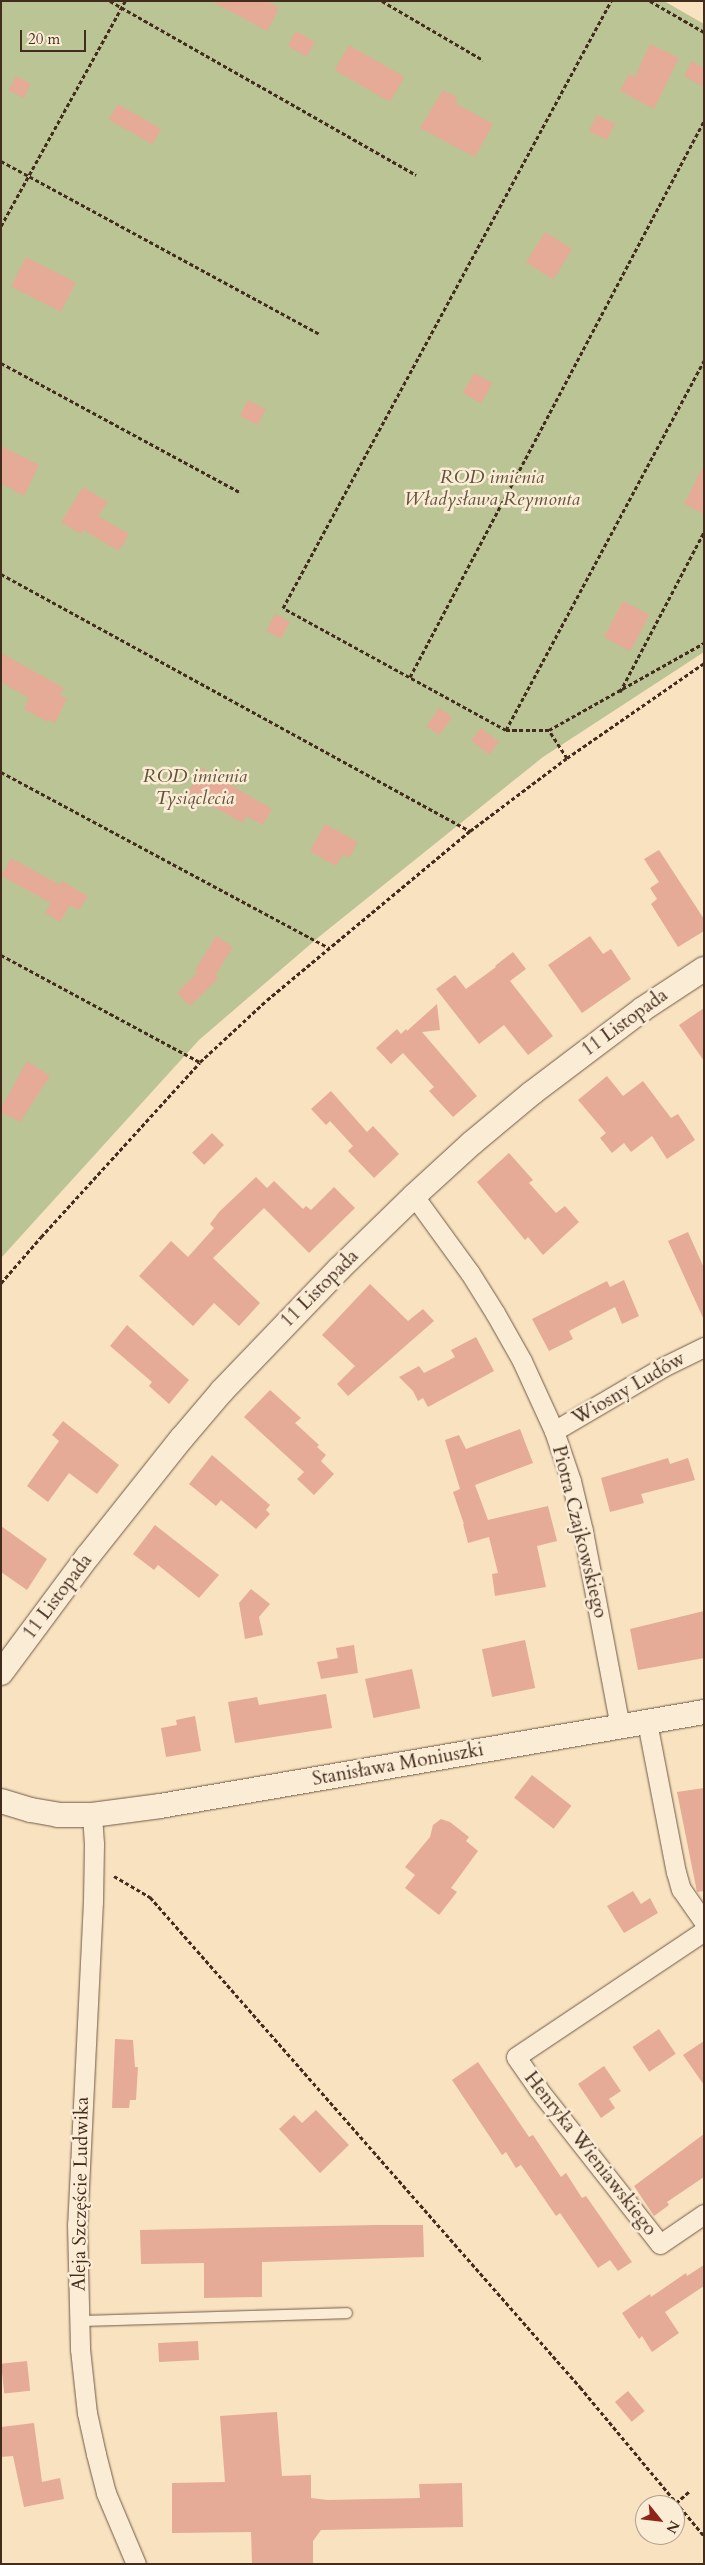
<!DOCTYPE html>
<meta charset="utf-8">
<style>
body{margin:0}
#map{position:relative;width:705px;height:2565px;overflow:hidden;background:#f9e2c0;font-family:Cardo,serif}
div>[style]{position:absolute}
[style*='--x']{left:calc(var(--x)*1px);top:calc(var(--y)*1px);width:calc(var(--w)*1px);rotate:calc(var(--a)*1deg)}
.green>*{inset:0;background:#bbc494}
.building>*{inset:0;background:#e5ab96;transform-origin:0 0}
.path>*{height:3px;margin-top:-1.5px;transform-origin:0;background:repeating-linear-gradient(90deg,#422c1d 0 4px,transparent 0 6.5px)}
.roads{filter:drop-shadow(0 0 1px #705a46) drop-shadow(0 0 1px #705a46)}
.service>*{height:10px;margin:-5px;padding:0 5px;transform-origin:5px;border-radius:5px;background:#fbecd6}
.minor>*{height:19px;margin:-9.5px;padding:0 9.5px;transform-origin:9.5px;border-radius:9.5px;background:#fbecd6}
.tertiary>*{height:24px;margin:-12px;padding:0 12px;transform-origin:12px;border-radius:12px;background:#fbecd6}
span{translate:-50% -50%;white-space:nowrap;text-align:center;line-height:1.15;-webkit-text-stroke:5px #fbecd6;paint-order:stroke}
.park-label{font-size:19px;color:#60523b;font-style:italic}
.street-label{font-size:19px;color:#422c1d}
.frame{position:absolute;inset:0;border:2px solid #422c1d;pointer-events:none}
.north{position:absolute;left:635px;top:2495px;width:50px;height:50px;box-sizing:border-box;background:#fbecd6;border:1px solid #b19f8c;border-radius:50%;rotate:119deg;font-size:14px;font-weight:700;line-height:20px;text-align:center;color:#422c1d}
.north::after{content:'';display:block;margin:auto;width:18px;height:22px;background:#8f2418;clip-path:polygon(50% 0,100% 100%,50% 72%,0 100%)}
.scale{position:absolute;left:20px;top:30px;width:66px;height:22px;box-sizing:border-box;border:2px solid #422c1d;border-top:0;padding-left:6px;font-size:15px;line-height:18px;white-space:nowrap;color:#422c1d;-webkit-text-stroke:4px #fbecd6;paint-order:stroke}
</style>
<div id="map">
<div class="green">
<i style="clip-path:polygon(1px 1px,664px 1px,704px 24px,704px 652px,543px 757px,320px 936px,199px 1040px,1px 1258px)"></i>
</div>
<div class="building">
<i style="clip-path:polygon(211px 1px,267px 1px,279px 8px,267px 31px)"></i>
<i style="left:296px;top:31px;width:22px;height:17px;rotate:30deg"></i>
<i style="clip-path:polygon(650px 44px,679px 58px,654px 109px,620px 91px,629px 74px,635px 77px)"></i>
<i style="left:349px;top:45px;width:64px;height:29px;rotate:30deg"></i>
<i style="clip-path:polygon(692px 61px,704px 68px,704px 87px,684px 76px)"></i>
<i style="left:16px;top:76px;width:17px;height:16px;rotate:28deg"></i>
<i style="clip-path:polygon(443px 90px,458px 98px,455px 103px,493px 124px,475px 157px,420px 128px)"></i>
<i style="left:118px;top:104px;width:50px;height:18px;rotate:30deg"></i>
<i style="left:597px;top:115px;width:20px;height:18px;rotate:27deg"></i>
<i style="left:545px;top:232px;width:32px;height:36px;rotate:32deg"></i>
<i style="left:26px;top:257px;width:56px;height:33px;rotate:27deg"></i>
<i style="left:474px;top:373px;width:21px;height:23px;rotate:29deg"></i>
<i style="left:248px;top:400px;width:20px;height:18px;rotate:27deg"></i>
<i style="clip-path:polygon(1px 446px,39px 465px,24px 496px,1px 483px)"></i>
<i style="clip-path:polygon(704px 465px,704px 514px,684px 504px)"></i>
<i style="clip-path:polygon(83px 487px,108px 502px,98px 516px,129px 534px,119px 551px,83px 530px,81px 534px,61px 522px)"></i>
<i style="left:623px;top:601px;width:30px;height:41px;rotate:28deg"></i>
<i style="left:275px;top:614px;width:17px;height:19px;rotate:28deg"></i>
<i style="clip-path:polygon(1px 653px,64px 688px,60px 695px,67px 699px,55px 723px,50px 720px,48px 722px,24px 709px,29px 698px,1px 682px)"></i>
<i style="left:439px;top:708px;width:16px;height:22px;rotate:35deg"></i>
<i style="left:481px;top:728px;width:23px;height:16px;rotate:38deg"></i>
<i style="clip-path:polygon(202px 768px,272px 809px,263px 825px,246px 816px,243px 823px,188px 793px)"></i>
<i style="clip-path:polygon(325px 824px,358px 842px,349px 858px,343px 854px,336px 866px,310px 851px)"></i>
<i style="clip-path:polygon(659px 850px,704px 919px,704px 931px,678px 947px,651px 904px,657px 899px,650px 888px,659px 882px,644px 859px)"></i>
<i style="clip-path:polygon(11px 858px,60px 885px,62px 881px,88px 896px,79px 910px,70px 905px,60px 922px,45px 913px,51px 903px,1px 876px)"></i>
<i style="clip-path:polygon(216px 936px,233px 947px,215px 976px,219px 978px,190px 1006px,177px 993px,198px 972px,195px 970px)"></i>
<i style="clip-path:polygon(590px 936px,603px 954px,611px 949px,631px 979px,582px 1013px,548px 965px)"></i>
<i style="clip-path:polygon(513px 952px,526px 969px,510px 981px,553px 1036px,528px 1055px,504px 1025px,479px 1044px,436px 989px,455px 975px,466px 989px,496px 967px,495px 966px)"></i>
<i style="clip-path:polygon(437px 1004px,440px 1030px,422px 1032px,477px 1096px,453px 1117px,429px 1091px,434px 1087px,403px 1053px,391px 1064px,376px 1048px,397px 1029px,401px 1034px,406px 1029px,407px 1031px)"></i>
<i style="clip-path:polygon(704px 1008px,704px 1061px,679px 1025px)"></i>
<i style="clip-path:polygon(27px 1061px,50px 1076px,20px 1122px,1px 1112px,1px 1108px)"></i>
<i style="clip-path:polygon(607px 1076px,623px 1096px,643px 1081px,671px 1118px,678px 1114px,695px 1140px,667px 1159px,652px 1136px,631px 1152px,624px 1143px,612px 1153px,600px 1138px,606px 1133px,578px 1100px)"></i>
<i style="clip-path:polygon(331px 1091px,367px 1132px,373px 1126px,399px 1154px,374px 1178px,348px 1151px,353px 1146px,330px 1121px,326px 1125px,311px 1109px)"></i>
<i style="left:212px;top:1133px;width:17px;height:28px;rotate:45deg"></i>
<i style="clip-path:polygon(509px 1153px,533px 1180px,529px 1183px,556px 1213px,565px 1206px,579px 1222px,543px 1255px,528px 1237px,525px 1240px,477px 1182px)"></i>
<i style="clip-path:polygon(256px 1177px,267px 1188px,274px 1181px,303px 1209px,306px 1206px,311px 1210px,334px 1187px,355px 1208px,309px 1253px,264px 1208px,213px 1258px,260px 1303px,239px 1326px,214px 1303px,193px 1326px,139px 1276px,171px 1241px,188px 1257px,214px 1228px,210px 1224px,219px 1212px)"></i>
<i style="clip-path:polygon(688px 1232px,704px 1268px,704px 1320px,668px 1241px)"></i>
<i style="clip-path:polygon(624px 1280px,639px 1316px,622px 1324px,615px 1307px,569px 1331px,573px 1339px,549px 1351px,532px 1319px,607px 1281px,610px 1287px)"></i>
<i style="clip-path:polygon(370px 1284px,408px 1321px,423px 1309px,434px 1321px,348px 1396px,337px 1384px,355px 1366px,322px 1335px)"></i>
<i style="clip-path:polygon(127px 1325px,189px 1380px,169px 1404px,149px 1386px,152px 1382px,110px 1346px)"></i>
<i style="clip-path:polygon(476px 1337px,494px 1371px,428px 1407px,423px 1398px,418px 1401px,413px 1391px,399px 1377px,419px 1366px,424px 1373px,440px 1365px,455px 1357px,451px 1350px)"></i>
<i style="clip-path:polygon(270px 1390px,301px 1418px,295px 1423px,319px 1445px,317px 1447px,326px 1455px,321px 1461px,334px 1474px,314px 1495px,297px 1479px,304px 1472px,244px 1417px)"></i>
<i style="clip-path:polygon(63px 1421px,119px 1465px,97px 1494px,69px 1473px,48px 1502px,27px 1486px,59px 1441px,52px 1435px)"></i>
<i style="clip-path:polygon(520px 1429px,533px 1463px,475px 1485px,488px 1520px,548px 1506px,557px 1541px,537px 1546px,546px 1587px,495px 1596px,492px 1574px,498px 1573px,489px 1537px,468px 1543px,463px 1524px,464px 1524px,453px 1492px,460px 1489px,445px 1440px,459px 1435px,466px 1449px)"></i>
<i style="clip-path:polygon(212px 1455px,270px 1505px,266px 1510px,270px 1514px,256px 1529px,221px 1500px,216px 1506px,189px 1484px)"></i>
<i style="clip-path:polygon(668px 1458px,670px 1464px,688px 1458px,695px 1480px,641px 1494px,644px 1503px,610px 1512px,601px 1478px)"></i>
<i style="clip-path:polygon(155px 1525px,219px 1575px,199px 1598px,158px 1565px,154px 1570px,133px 1554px)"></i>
<i style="clip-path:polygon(1px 1526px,47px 1559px,27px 1590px,1px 1572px)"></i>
<i style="clip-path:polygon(251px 1589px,270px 1604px,259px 1617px,263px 1635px,245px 1639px,239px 1603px)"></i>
<i style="clip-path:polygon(704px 1611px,704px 1658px,638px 1670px,630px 1629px)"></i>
<i style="left:525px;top:1640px;width:49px;height:44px;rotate:78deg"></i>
<i style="clip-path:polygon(354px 1645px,358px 1673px,321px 1679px,317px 1662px,338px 1658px,336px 1648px)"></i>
<i style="left:412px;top:1669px;width:40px;height:48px;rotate:78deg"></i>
<i style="clip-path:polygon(326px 1694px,332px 1728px,235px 1743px,228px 1702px,257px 1697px,259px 1705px)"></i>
<i style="clip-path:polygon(195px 1716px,201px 1751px,166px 1757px,161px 1728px,177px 1725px,176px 1720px)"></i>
<i style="left:532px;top:1775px;width:50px;height:29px;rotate:38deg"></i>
<i style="clip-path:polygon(704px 1788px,704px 1891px,697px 1892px,677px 1792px)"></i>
<i style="clip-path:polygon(441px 1819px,450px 1822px,469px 1837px,466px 1841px,478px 1851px,451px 1888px,457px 1892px,439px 1915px,405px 1888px,415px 1875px,405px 1867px,430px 1837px,433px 1825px)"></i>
<i style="clip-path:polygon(633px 1891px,641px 1904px,650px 1898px,658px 1913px,624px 1933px,607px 1906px)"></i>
<i style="left:659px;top:2029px;width:30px;height:32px;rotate:56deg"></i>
<i style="clip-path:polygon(115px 2039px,133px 2040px,135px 2067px,138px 2067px,136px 2100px,130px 2100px,129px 2108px,112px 2108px)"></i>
<i style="clip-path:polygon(704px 2041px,704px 2085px,683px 2055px)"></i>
<i style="clip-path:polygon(478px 2062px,529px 2137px,533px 2135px,561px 2177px,566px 2173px,582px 2198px,586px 2196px,632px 2262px,618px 2271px,610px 2260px,598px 2268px,560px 2213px,556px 2216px,521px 2165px,516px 2168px,506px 2152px,502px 2155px,452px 2080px)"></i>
<i style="clip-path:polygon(604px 2066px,621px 2091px,609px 2099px,615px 2108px,601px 2118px,578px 2084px)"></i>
<i style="clip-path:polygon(316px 2110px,349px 2145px,320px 2173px,279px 2129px,294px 2115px,302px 2123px)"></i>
<i style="clip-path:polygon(704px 2134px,704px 2177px,667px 2202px,669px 2205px,654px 2216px,634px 2186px)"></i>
<i style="clip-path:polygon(376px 2225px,423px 2225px,424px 2257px,262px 2262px,262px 2297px,204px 2298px,204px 2263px,141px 2264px,140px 2230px)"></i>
<i style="clip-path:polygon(704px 2265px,704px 2286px,665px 2312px,679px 2333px,652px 2352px,642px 2336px,639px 2339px,622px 2313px,650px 2294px,651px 2297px,686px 2273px,687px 2276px)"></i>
<i style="left:198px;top:2341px;width:19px;height:40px;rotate:87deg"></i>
<i style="left:27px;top:2361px;width:30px;height:26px;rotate:84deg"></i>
<i style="left:628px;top:2391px;width:26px;height:17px;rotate:50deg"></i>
<i style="clip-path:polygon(277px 2412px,282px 2476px,311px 2475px,311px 2498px,328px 2500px,420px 2498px,419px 2484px,462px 2483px,463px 2527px,321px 2530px,313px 2541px,313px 2564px,252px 2564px,251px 2532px,172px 2533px,172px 2483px,225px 2482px,220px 2416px)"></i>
<i style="clip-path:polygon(34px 2423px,42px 2482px,60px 2478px,64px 2499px,24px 2507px,13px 2456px,1px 2457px,1px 2427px)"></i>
</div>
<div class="path">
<i style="--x:110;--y:1;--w:352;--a:29.6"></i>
<i style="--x:382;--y:1;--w:117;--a:30.3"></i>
<i style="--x:650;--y:1;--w:62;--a:29.9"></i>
<i style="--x:1;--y:161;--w:363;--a:28.5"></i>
<i style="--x:1;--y:226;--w:257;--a:-61.1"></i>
<i style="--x:1;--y:363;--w:273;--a:28.4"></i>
<i style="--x:1;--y:574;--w:535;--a:28.72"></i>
<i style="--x:410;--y:677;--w:629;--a:-62.13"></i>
<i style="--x:620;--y:692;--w:181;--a:-62.3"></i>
<i style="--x:506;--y:730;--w:419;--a:-61.8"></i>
<i style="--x:549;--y:730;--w:178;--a:-29.3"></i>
<i style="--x:567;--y:758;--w:33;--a:-123"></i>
<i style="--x:549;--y:730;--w:43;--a:180"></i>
<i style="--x:506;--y:730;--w:254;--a:-151.3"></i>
<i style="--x:283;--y:608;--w:690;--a:-61.61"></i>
<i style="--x:1;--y:772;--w:372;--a:28.2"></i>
<i style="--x:1;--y:955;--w:226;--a:28.3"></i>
<i style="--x:1;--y:1283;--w:61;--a:-49"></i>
<i style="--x:41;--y:1237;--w:236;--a:-47.7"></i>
<i style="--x:200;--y:1062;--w:91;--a:-42.8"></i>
<i style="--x:267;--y:1000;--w:264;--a:-39.8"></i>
<i style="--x:470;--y:831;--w:121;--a:-37"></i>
<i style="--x:567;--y:758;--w:167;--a:-34.7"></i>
<i style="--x:114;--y:1876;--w:42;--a:30.3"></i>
<i style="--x:150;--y:1897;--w:652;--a:48.73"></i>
<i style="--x:580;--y:2387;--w:194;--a:50.2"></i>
<i style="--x:676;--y:2503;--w:18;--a:-41"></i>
</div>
<div class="roads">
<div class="service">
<i style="--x:79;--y:2321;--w:268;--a:-1.7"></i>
</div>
<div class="minor">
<i style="--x:414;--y:1196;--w:95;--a:54"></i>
<i style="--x:470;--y:1273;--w:47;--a:58"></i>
<i style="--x:495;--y:1313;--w:55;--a:60.6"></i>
<i style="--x:522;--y:1361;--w:77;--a:65.4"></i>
<i style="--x:554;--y:1431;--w:53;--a:71.2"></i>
<i style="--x:571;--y:1481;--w:51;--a:76.5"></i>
<i style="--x:583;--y:1531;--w:199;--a:79.3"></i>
<i style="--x:554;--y:1431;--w:126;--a:-30.4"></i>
<i style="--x:663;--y:1367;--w:46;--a:-26"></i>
<i style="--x:647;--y:1722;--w:153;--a:79.1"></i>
<i style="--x:676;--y:1872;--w:18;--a:74"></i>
<i style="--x:681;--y:1889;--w:40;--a:55.1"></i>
<i style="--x:92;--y:1815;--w:29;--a:86"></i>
<i style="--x:94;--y:1844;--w:57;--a:91"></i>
<i style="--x:93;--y:1901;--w:323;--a:92.8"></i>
<i style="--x:77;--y:2224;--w:125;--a:88.6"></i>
<i style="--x:80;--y:2349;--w:64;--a:83.8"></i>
<i style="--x:87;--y:2413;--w:42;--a:77.6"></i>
<i style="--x:96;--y:2454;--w:40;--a:75.6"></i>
<i style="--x:106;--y:2493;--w:77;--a:67.1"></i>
<i style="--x:704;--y:1931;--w:226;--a:146.2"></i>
<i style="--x:516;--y:2057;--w:39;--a:55"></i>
<i style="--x:538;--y:2089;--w:197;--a:51.8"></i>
<i style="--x:660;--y:2244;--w:53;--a:-34.3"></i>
</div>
<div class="tertiary">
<i style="--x:1;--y:1673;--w:146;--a:-53.4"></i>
<i style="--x:88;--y:1556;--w:151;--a:-51.5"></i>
<i style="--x:182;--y:1438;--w:62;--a:-49.6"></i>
<i style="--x:222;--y:1391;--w:169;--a:-46.2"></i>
<i style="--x:339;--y:1269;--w:105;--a:-44.2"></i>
<i style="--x:414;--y:1196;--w:79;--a:-42.4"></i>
<i style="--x:472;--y:1143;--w:78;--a:-39.8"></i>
<i style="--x:532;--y:1093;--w:139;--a:-37.1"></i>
<i style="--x:643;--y:1009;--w:73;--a:-33.3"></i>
<i style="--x:1;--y:1801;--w:31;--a:17"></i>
<i style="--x:31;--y:1810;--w:27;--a:10"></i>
<i style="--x:58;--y:1815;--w:34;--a:0"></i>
<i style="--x:92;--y:1815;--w:69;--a:-7.5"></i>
<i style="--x:160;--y:1806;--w:552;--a:-9.8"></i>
</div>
</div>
<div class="park-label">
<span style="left:492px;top:489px">ROD imienia<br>Władysława Reymonta</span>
<span style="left:195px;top:788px">ROD imienia<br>Tysiąclecia</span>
</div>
<div class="street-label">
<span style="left:625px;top:1023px;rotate:-36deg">11 Listopada</span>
<span style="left:320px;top:1289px;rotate:-45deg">11 Listopada</span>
<span style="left:629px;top:1389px;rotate:-30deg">Wiosny Ludów</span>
<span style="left:579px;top:1532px;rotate:76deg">Piotra Czajkowskiego</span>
<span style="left:58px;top:1597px;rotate:-53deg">11 Listopada</span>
<span style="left:398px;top:1765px;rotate:-10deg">Stanisława Moniuszki</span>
<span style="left:590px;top:2154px;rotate:52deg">Henryka Wieniawskiego</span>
<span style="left:81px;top:2194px;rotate:-89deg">Aleja Szczęście Ludwika</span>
</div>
<div class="frame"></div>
<div class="north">N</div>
<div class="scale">20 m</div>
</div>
